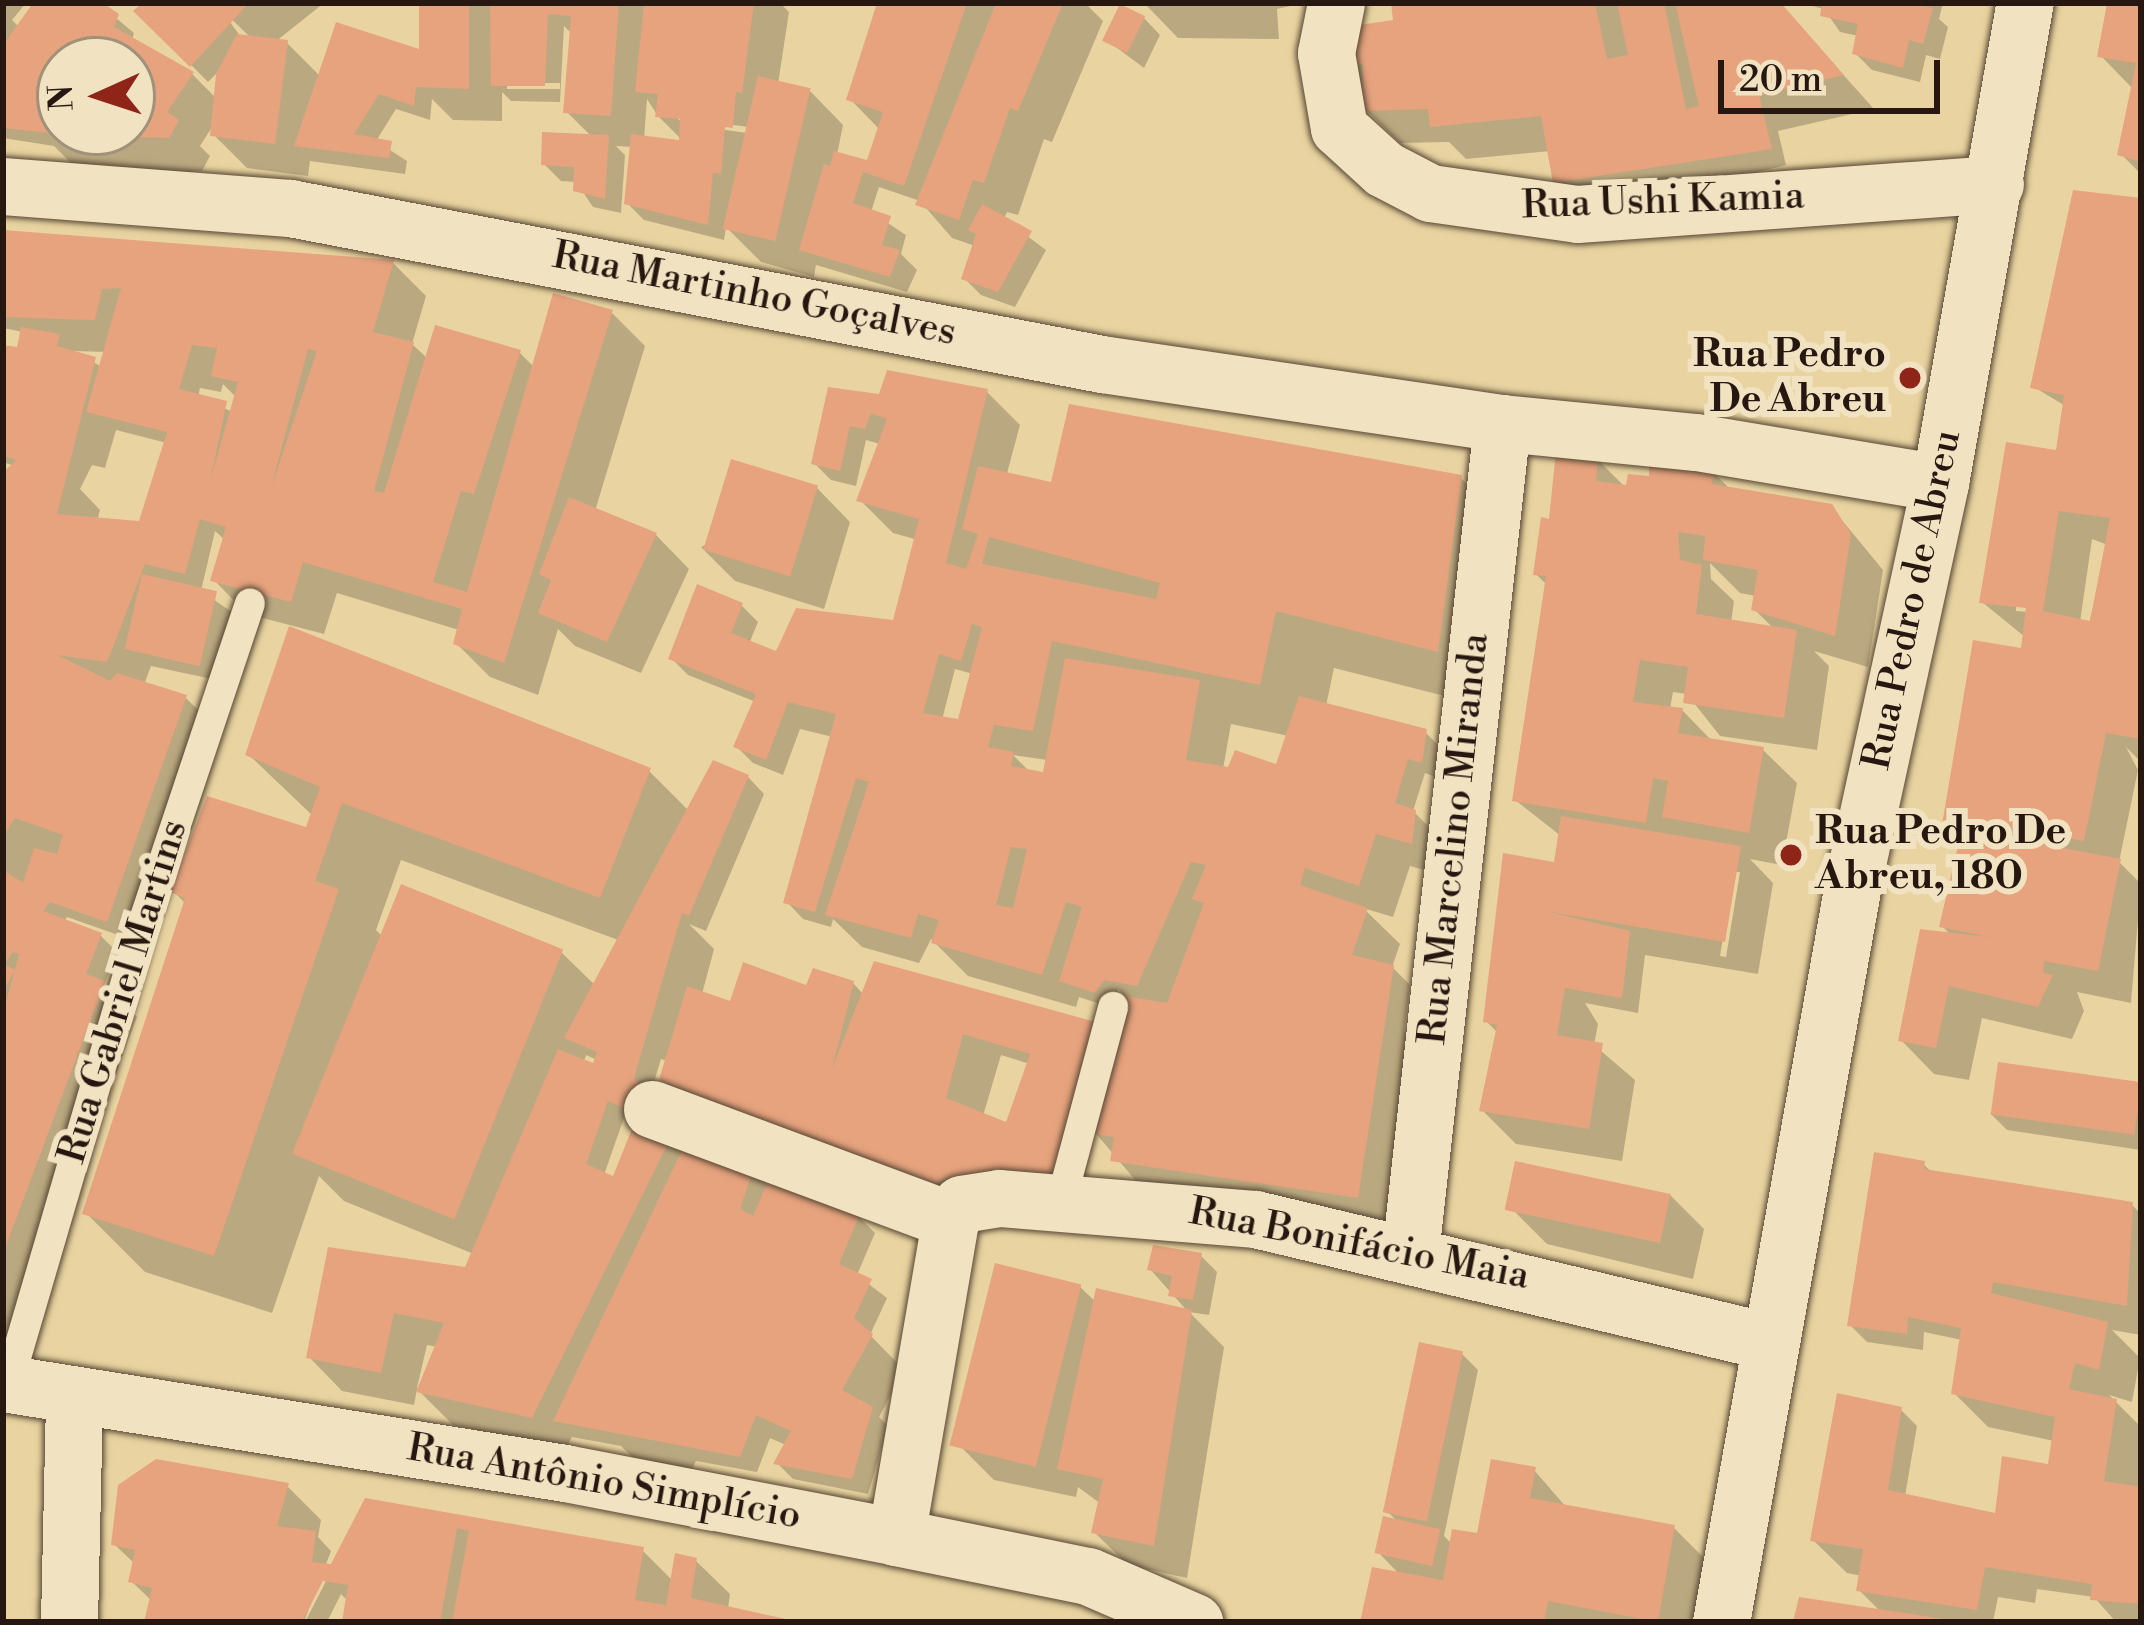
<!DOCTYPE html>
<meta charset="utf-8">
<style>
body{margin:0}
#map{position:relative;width:2144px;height:1625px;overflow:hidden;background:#e9d4a1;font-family:"Libre Bodoni",serif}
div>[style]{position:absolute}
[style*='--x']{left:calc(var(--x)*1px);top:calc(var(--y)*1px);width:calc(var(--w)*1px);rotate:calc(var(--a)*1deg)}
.shadow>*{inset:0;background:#0003}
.building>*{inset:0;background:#e6a37e;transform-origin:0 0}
.roads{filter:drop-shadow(0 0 3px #574634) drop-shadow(0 0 3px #574634)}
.lane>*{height:30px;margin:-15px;padding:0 15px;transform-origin:15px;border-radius:15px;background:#f1e3c2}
.street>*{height:57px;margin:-28.5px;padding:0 28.5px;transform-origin:28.5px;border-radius:28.5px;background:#f1e3c2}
.dots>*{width:33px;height:33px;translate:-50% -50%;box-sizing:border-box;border:6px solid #f1e3c2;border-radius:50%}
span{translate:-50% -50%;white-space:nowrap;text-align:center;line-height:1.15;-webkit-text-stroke:12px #f1e3c2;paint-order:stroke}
.street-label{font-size:39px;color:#261710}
.poi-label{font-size:39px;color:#261710;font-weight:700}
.right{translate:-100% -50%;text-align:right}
.left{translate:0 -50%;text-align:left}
.frame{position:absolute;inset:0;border:6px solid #261710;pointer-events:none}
.north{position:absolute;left:36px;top:36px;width:120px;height:120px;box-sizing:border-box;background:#f1e3c2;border:3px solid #a0917b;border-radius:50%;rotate:267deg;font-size:33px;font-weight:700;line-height:48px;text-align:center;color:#261710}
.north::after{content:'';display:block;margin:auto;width:42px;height:54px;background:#8f2418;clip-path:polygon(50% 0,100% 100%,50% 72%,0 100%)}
.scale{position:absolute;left:1718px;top:60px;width:222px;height:54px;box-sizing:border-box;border:6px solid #261710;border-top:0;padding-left:15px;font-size:36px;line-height:42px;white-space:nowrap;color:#261710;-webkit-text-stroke:9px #f1e3c2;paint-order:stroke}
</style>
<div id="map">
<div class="shadow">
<i style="clip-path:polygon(evenodd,3px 3px,26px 3px,12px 20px,20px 28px,37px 3px,98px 3px,134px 33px,132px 40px,192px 74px,217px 99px,219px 71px,208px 82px,138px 11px,146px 3px,324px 3px,275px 42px,287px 43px,321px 77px,420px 53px,421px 3px,780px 3px,789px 12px,778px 84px,810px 91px,843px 125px,837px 155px,869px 163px,880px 130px,850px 99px,880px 3px,1085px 3px,1103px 21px,1052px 142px,1044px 139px,1018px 215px,1007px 212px,1004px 219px,1046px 250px,1015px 307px,981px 295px,964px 278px,975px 246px,952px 238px,920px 201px,879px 187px,871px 212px,906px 235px,901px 254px,917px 270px,907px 292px,816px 265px,814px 277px,761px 262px,726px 227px,724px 240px,644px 220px,627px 203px,633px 147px,616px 146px,625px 155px,621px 213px,593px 207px,576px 182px,561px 181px,544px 164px,593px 138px,567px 112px,572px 34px,564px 26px,560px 102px,511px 101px,502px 92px,502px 121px,453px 120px,432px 99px,430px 120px,396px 109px,376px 141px,407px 161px,405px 174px,310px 161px,308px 176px,247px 168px,214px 135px,214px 124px,200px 146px,210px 156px,202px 171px,157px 174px,71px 163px,54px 146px,3px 138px,3px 3px,219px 7px,252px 39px,241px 37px,219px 7px,3px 3px,60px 60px,132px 60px,132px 132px,60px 132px,60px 60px,3px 3px,507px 83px,560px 83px,560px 89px,507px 89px,507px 83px,3px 3px,647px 99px,658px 116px,686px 144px,644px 139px,647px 99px,3px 3px,676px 117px,748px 127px,747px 133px,684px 124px,676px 117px)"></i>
<i style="clip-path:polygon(1304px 3px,1277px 9px,1279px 39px,1178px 38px,1144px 3px)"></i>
<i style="clip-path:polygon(1394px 3px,1779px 3px,1874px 109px,1778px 131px,1786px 165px,1589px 215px,1556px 182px,1550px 151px,1466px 159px,1449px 142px,1400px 143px,1366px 110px,1332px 69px,1397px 23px)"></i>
<i style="clip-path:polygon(1800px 3px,1943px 3px,1939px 19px,1948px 27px,1940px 59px,1926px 55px,1920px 82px,1872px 70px,1855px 53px,1859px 36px,1840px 32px,1824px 9px)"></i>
<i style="clip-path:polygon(2110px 3px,2141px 3px,2141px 174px,2121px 154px,2134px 90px,2101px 56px)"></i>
<i style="clip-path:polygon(1144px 18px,1160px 35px,1144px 68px,1105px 39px)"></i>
<i style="clip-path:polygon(evenodd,2141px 201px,2141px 762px,2126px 747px,2138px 770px,2119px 862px,2141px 884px,2131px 1003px,2077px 992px,2084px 1011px,2072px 1039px,1982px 1018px,1969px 1080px,1934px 1074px,1901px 1040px,1954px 938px,1942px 926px,1962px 841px,1945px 824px,2030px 652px,2025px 637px,1982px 602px,2065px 455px,2067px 407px,2034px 387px,2141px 201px,2092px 539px,2108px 545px,2089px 624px,2080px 622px,2092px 539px,2141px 201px,2016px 605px,2029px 606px,2029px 612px,2016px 611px,2016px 605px)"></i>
<i style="clip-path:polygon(evenodd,3px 243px,393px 263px,426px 296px,412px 344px,428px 359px,520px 353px,535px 368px,612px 313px,645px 346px,595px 511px,656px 535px,689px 569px,641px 673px,575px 646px,558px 629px,538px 695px,490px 677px,456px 643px,459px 630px,337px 593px,324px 634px,247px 614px,214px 580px,225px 540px,215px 531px,201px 591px,232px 612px,212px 679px,151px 666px,144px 685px,185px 697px,219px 731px,124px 937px,67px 917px,64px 922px,101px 936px,117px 952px,104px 985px,137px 1017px,14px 1346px,3px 1343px,3px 476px,17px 467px,3px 462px,3px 348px,19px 353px,23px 332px,3px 328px,3px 243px,73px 351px,107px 352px,102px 367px,73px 351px,3px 243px,223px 384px,237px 398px,233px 412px,198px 397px,200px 388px,221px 392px,223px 384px,3px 243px,116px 430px,167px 443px,145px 525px,97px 521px,100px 510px,80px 489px,92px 465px,105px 468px,116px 430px)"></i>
<i style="clip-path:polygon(evenodd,830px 390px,880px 398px,986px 391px,1020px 425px,1006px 477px,1067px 494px,1071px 407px,1460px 477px,1519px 536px,1496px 709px,1334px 668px,1326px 706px,1425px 732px,1442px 749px,1438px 778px,1425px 773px,1413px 811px,1448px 846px,1445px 876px,1410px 866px,1393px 917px,1363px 908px,1400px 944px,1392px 967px,1410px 985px,1404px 1031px,1420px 1047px,1391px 1230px,1147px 1194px,1093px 1130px,858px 1216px,875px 1233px,857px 1275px,887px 1298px,870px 1335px,904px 1370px,879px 1417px,888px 1426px,868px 1494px,793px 1479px,777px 1463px,786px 1445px,770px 1438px,757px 1472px,696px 1461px,690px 1473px,638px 1463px,621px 1446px,572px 1437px,565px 1450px,453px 1425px,417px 1389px,414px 1405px,342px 1391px,309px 1357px,464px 1270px,476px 1255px,344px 1201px,319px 1176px,272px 1313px,145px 1272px,86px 1213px,186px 904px,173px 891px,308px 830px,313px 816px,249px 755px,649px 771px,689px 811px,748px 777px,764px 794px,706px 931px,689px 924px,714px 949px,702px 994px,732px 1005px,853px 983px,864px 995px,1101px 1026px,1126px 998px,1118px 989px,1112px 1008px,1079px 997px,1076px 1007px,968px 976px,931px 939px,919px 963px,862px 947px,833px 919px,831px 927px,803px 919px,787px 902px,833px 737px,800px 729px,783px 775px,753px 763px,736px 746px,756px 702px,688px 675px,671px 658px,741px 605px,758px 622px,749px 644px,778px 655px,898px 629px,918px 540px,893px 533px,860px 500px,880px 444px,866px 440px,856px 486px,831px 480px,814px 463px,830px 390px,955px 669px,973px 674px,960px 723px,942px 720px,955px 669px,830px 390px,1231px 724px,1289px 736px,1278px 768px,1223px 769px,1231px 724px,830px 390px,1013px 755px,1047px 760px,1044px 775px,1031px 773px,1013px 755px,830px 390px,401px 860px,621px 941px,596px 986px,561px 952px,383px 937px,376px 930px,401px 860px,830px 390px,586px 1055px,597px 1060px,595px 1067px,584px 1062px,586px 1055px,830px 390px,1001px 1055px,1030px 1064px,1008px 1126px,983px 1116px,1001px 1055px,830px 390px,661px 1059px,668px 1061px,662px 1079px,679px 1096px,650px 1095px,661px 1059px,830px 390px,625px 1115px,638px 1121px,615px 1180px,604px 1175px,625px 1115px,830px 390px,427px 1345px,438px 1347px,421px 1389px,417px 1388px,427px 1345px)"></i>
<i style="clip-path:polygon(evenodd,1597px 459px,1628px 490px,1713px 472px,1731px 490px,1831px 507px,1883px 570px,1868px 667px,1814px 651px,1829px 666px,1817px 750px,1720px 736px,1687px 694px,1673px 692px,1670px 709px,1682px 710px,1713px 742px,1763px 750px,1797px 783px,1782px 865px,1750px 859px,1773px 883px,1758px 974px,1645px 955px,1638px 1013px,1585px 1003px,1598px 1024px,1594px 1045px,1635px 1080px,1622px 1161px,1516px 1144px,1482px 1110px,1498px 1033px,1486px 1021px,1505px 856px,1556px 865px,1561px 836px,1515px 800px,1548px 586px,1536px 574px,1552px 523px,1597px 459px,1710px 563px,1740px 593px,1756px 596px,1754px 609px,1774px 629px,1731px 623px,1734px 601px,1711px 579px,1710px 563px,1597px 459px,1734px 872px,1740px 872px,1726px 957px,1720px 956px,1734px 872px)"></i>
<i style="clip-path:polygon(817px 488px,850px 522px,824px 609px,735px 581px,701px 547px)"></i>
<i style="clip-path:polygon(2141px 1086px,2141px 1150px,2007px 1130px,1990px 1113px)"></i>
<i style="clip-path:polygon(1923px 1164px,1933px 1173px,2131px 1204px,2141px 1214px,2141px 1335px,2112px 1330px,2140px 1358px,2132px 1402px,2109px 1395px,2141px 1427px,2141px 1622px,2116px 1622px,2094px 1597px,2037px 1589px,2035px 1603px,1998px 1597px,1993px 1622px,1797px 1622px,1882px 1613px,1859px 1590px,1862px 1576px,1847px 1573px,1813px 1540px,1900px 1409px,1917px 1426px,1905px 1496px,1998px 1516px,2051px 1468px,2054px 1441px,1988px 1427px,1954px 1393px,1962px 1340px,1924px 1332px,1923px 1350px,1867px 1342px,1850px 1325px)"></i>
<i style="clip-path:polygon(1670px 1195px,1704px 1229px,1693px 1279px,1547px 1244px,1513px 1210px)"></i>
<i style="clip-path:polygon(1200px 1255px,1217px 1272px,1209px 1315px,1189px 1312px,1224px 1347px,1187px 1578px,1128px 1565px,1094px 1532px,1101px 1504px,1078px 1487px,1076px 1497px,994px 1480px,960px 1446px,1080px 1287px,1096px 1302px,1189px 1313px,1150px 1269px)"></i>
<i style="clip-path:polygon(1462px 1354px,1478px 1370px,1444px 1536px,1453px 1545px,1480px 1536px,1534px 1470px,1567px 1508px,1674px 1528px,1707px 1561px,1697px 1622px,1363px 1622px,1401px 1576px,1378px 1552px,1399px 1523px,1387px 1511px)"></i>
<i style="clip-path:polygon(287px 1486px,321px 1520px,318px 1537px,331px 1551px,304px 1622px,147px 1622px,152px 1601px,131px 1581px,135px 1564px,114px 1544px)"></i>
<i style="clip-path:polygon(367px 1501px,642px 1550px,673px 1581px,696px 1561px,730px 1594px,728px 1608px,800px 1622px,345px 1622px,349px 1602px,341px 1594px,327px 1622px,305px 1622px)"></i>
</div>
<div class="building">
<i style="clip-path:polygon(33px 3px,103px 3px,119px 14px,114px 27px,194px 72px,167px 112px,179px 120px,169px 138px,70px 135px,132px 132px,132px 60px,60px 60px,60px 134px,3px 128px,3px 45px)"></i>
<i style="clip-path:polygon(142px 3px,249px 3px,190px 67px,133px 11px)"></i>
<i style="clip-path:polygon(419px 3px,469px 3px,469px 89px,416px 87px,414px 106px,379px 94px,354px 134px,392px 141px,389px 158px,294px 146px,336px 22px,419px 49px)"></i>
<i style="clip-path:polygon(490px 3px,619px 3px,611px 116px,563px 113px,571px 16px,548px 14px,545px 86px,491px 86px)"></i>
<i style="clip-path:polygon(644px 3px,754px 3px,742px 93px,736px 92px,733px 128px,725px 127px,721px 174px,713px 173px,708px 225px,624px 204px,631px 134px,679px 140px,680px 119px,655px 117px,658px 94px,635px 92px)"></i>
<i style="clip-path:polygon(877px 3px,967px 3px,904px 186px,863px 172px,853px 203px,891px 216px,882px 245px,900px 250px,890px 277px,799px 250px,824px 164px,830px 166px,834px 151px,867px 160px,883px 112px,846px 100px)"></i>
<i style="clip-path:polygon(996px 3px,1063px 3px,1018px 111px,1010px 108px,984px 183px,973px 180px,959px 220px,915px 205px)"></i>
<i style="clip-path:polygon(1391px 3px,1595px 3px,1607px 59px,1628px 55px,1617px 3px,1664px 3px,1686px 109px,1699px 106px,1675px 3px,1781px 3px,1844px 75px,1759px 95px,1772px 149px,1553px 183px,1541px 116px,1430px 127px,1428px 109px,1363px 111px,1363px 64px,1329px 70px,1339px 28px,1393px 20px)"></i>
<i style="clip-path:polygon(1822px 3px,1911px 3px,1933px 8px,1923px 44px,1909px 40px,1903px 68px,1852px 54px,1858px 24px,1820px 16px)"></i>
<i style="clip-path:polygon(2107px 3px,2141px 3px,2141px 162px,2117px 155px,2136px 63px,2097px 57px)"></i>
<i style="left:1120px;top:4px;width:28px;height:41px;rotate:26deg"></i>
<i style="clip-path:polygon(237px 34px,288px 40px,275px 144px,210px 136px,216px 74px)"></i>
<i style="left:758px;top:76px;width:54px;height:157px;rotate:13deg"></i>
<i style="clip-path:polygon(542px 132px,609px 135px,605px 199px,573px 191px,574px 167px,541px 165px)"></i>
<i style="clip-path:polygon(evenodd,2073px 190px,2141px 198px,2141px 739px,2106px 733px,2084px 841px,1996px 825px,1994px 835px,2121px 859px,2098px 971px,2044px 961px,2043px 973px,2053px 975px,2038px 1007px,1949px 986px,1936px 1048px,1898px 1041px,1920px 929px,1990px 937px,1939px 927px,1962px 829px,1942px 825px,1973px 640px,2021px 648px,2026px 608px,1979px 603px,2006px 442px,2056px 450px,2064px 395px,2030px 388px,2073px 190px,2059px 511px,2110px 518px,2090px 621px,2043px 611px,2059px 511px)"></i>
<i style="clip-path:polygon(982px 204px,1032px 231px,998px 292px,961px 279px,976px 234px,968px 230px)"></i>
<i style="clip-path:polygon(evenodd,3px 230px,394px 260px,373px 332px,414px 342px,374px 491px,384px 493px,435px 325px,521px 350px,474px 494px,461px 491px,433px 582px,467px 592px,553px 293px,613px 310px,504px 663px,453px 644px,462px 609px,303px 562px,291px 602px,210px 581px,226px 527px,200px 519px,185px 574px,145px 564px,107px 662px,57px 655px,110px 681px,117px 673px,187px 695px,107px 922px,50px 902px,43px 911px,102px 933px,86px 974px,105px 981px,4px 1251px,3px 1012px,15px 970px,3px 992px,3px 870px,23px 883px,34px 848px,57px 854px,63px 835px,15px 818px,3px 837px,3px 472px,17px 460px,3px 456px,3px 345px,17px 347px,21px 327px,60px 334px,57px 346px,96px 357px,57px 514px,139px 521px,167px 432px,86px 412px,121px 288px,102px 289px,95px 320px,3px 317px,3px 230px,192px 345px,217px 348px,211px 376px,238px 382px,210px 482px,227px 401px,179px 389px,192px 345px,3px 230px,308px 349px,317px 351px,271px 488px,308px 349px,3px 230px,13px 952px,19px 954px,15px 970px,4px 964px,13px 952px)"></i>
<i style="clip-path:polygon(evenodd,887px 370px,988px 389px,946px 563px,966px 569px,978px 534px,962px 529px,978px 466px,1051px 482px,1069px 404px,1462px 475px,1438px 652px,1276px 611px,1260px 685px,1052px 641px,1033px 731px,994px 725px,988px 747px,1014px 752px,1011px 766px,1043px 772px,1065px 658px,1200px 680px,1186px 760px,1228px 767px,1235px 750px,1276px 764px,1299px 696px,1427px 729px,1422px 763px,1408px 759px,1395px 803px,1416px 810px,1412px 844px,1376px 834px,1359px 886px,1305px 868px,1300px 885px,1368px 908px,1352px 955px,1394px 965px,1358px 1198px,1110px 1161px,1114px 1137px,1093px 1134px,1124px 996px,1167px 1003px,1204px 903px,1192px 899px,1206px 865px,1191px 862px,1137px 986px,1104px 980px,1095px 993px,1059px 981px,1082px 907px,1066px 902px,1042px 975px,931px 943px,939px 920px,918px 914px,911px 938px,825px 915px,869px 782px,856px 778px,815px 912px,783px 903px,836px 714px,788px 702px,766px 760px,733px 747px,756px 694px,668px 659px,697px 584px,743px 603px,731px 633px,776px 651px,796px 608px,893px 620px,919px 519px,856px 501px,887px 419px,871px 413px,865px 429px,850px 426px,840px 471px,811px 464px,828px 387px,879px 394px,887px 370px,989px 537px,1160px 583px,1156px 599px,982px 564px,989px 537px,887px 370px,972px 624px,982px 627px,958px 719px,923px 713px,939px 654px,961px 661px,972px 624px,887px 370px,1011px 847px,1027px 849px,1013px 908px,996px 905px,1011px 847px)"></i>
<i style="clip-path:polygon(1556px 451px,1598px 456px,1596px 481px,1626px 485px,1628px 474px,1649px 476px,1649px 461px,1714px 469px,1712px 484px,1832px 504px,1851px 534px,1835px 636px,1751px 610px,1758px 570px,1703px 560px,1705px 536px,1678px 532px,1680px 560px,1702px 565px,1696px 614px,1797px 630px,1784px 718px,1683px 703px,1688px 667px,1640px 660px,1633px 702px,1683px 708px,1678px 733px,1764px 747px,1749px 833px,1662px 817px,1668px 781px,1653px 778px,1646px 823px,1512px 801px,1546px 576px,1533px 575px,1541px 517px,1549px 519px)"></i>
<i style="left:731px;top:459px;width:91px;height:95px;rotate:17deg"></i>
<i style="clip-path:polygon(569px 497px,657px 533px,607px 642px,538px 613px,551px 580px,539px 574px)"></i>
<i style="left:142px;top:574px;width:77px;height:77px;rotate:13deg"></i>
<i style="clip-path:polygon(289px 626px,651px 768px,600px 898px,342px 803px,315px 881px,339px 889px,214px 1256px,82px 1214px,185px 898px,170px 892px,207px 796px,306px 827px,320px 787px,245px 755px)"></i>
<i style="clip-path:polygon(evenodd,713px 760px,749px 775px,689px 916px,682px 913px,634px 1078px,676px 1127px,532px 1418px,416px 1392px,444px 1323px,394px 1313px,381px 1373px,306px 1358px,328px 1247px,465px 1267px,558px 1049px,593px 1063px,597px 1052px,564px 1038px,713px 760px,608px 1101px,638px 1114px,613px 1176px,586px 1164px,608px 1101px)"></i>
<i style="clip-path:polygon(1561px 816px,1741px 846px,1725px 942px,1545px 911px,1630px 931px,1622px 998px,1565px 988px,1557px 1035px,1603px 1043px,1589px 1129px,1479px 1111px,1497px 1025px,1483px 1022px,1503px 853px,1554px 862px)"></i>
<i style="left:401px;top:884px;width:175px;height:291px;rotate:22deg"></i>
<i style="clip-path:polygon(evenodd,874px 961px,1103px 1024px,1056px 1186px,943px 1179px,919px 1194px,659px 1080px,687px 986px,730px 1001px,743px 962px,806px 985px,813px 968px,854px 981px,832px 1069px,874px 961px,963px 1034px,1030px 1054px,1006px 1122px,946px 1098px,963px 1034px)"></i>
<i style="left:1998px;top:1062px;width:145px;height:53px;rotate:8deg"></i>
<i style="clip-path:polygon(693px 1127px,759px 1152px,740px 1209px,753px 1216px,770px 1177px,860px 1213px,839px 1264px,872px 1279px,854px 1318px,873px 1334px,842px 1390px,873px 1407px,852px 1479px,773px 1464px,791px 1431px,756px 1415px,740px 1457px,553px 1421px)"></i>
<i style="clip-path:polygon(1874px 1152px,1925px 1161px,1924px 1169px,2133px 1202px,2127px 1306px,1993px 1282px,1991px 1293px,2108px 1322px,2099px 1370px,2075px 1363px,2069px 1389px,2117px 1399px,2104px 1481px,2141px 1487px,2141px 1604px,2090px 1600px,2092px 1584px,1985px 1567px,1977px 1610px,1856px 1591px,1863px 1549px,1810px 1541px,1837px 1393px,1902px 1407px,1888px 1490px,1995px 1513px,2002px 1456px,2048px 1464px,2055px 1417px,1951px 1394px,1961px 1328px,1908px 1317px,1907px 1334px,1847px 1326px)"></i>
<i style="left:1515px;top:1161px;width:159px;height:50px;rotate:12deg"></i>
<i style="clip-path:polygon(1153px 1245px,1202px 1253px,1193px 1300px,1168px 1296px,1172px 1276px,1147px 1270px)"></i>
<i style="left:995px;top:1263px;width:89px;height:188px;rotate:14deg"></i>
<i style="clip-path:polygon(1096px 1288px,1192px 1310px,1154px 1546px,1091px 1533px,1103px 1479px,1057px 1469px)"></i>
<i style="left:1419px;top:1342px;width:45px;height:174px;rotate:12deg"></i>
<i style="clip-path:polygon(156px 1459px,289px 1483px,277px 1526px,316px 1531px,312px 1562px,331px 1564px,365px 1498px,644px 1547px,635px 1600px,666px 1605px,675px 1553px,697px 1558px,691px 1598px,799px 1622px,452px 1622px,469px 1531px,457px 1528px,440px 1622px,342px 1622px,348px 1585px,323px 1581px,302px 1622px,144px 1622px,152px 1588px,128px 1582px,135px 1550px,111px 1545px,118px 1485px)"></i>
<i style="clip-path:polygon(1491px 1459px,1536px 1467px,1530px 1498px,1675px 1525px,1658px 1622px,1548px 1601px,1544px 1622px,1360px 1622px,1372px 1567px,1443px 1580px,1452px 1529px,1477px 1533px)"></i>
<i style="left:1383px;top:1516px;width:59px;height:38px;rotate:13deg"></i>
<i style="clip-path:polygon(1799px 1597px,1944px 1619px,1944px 1622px,1793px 1622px)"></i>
</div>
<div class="roads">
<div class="lane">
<i style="--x:1062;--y:1198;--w:198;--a:-75"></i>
<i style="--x:8;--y:1385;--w:481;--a:-73.7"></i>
<i style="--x:143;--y:923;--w:337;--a:-71.5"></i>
</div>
<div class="street">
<i style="--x:1336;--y:3;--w:51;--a:101.3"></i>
<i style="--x:1326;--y:53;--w:76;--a:80.2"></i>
<i style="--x:1339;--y:128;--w:61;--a:42.3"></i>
<i style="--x:1384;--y:169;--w:52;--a:27.6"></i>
<i style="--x:1430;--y:193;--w:148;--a:8.1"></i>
<i style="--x:1577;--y:214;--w:419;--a:-4.1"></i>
<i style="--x:3;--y:186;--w:288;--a:4.4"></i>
<i style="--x:290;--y:208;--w:827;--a:10.88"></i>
<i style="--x:1102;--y:364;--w:404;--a:8.4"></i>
<i style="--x:1502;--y:423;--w:195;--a:5.6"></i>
<i style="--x:1696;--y:442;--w:247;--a:9.5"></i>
<i style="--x:652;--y:1109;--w:318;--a:20.4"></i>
<i style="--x:950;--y:1220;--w:19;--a:-55"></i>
<i style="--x:961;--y:1204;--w:38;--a:-9"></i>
<i style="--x:999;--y:1198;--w:257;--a:4.7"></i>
<i style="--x:1255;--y:1219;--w:530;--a:13.41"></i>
<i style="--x:1410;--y:1254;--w:836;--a:-83.68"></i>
<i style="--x:3;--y:1383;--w:569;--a:9.1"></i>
<i style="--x:565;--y:1473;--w:337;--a:10.9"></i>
<i style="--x:896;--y:1537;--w:196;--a:11.5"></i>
<i style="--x:1088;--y:1576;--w:116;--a:23.5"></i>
<i style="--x:896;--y:1537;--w:322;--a:-80.3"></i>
<i style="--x:69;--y:1622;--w:222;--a:-88.7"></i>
<i style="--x:1721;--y:1622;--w:761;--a:-79.86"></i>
<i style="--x:1855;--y:873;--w:399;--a:-77.7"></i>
<i style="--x:1940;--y:483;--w:487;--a:-80"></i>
</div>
</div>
<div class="dots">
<i style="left:1910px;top:378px;background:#8f2418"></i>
<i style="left:1791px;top:855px;background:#8f2418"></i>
</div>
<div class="street-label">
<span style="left:1663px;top:202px;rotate:-2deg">Rua Ushi Kamia</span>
<span style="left:754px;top:295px;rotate:11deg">Rua Martinho Goçalves</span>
<span style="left:1913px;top:600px;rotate:-78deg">Rua Pedro de Abreu</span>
<span style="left:1455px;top:839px;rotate:-84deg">Rua Marcelino Miranda</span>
<span style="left:124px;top:992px;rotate:-73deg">Rua Gabriel Martins</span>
<span style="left:1359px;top:1245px;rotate:11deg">Rua Bonifácio Maia</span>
<span style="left:604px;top:1483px;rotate:10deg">Rua Antônio Simplício</span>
</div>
<div class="poi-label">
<span class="right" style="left:1886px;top:378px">Rua Pedro<br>De Abreu</span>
<span class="left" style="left:1815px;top:855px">Rua Pedro De<br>Abreu, 180</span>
</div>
<div class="frame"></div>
<div class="north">N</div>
<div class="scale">20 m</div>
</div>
